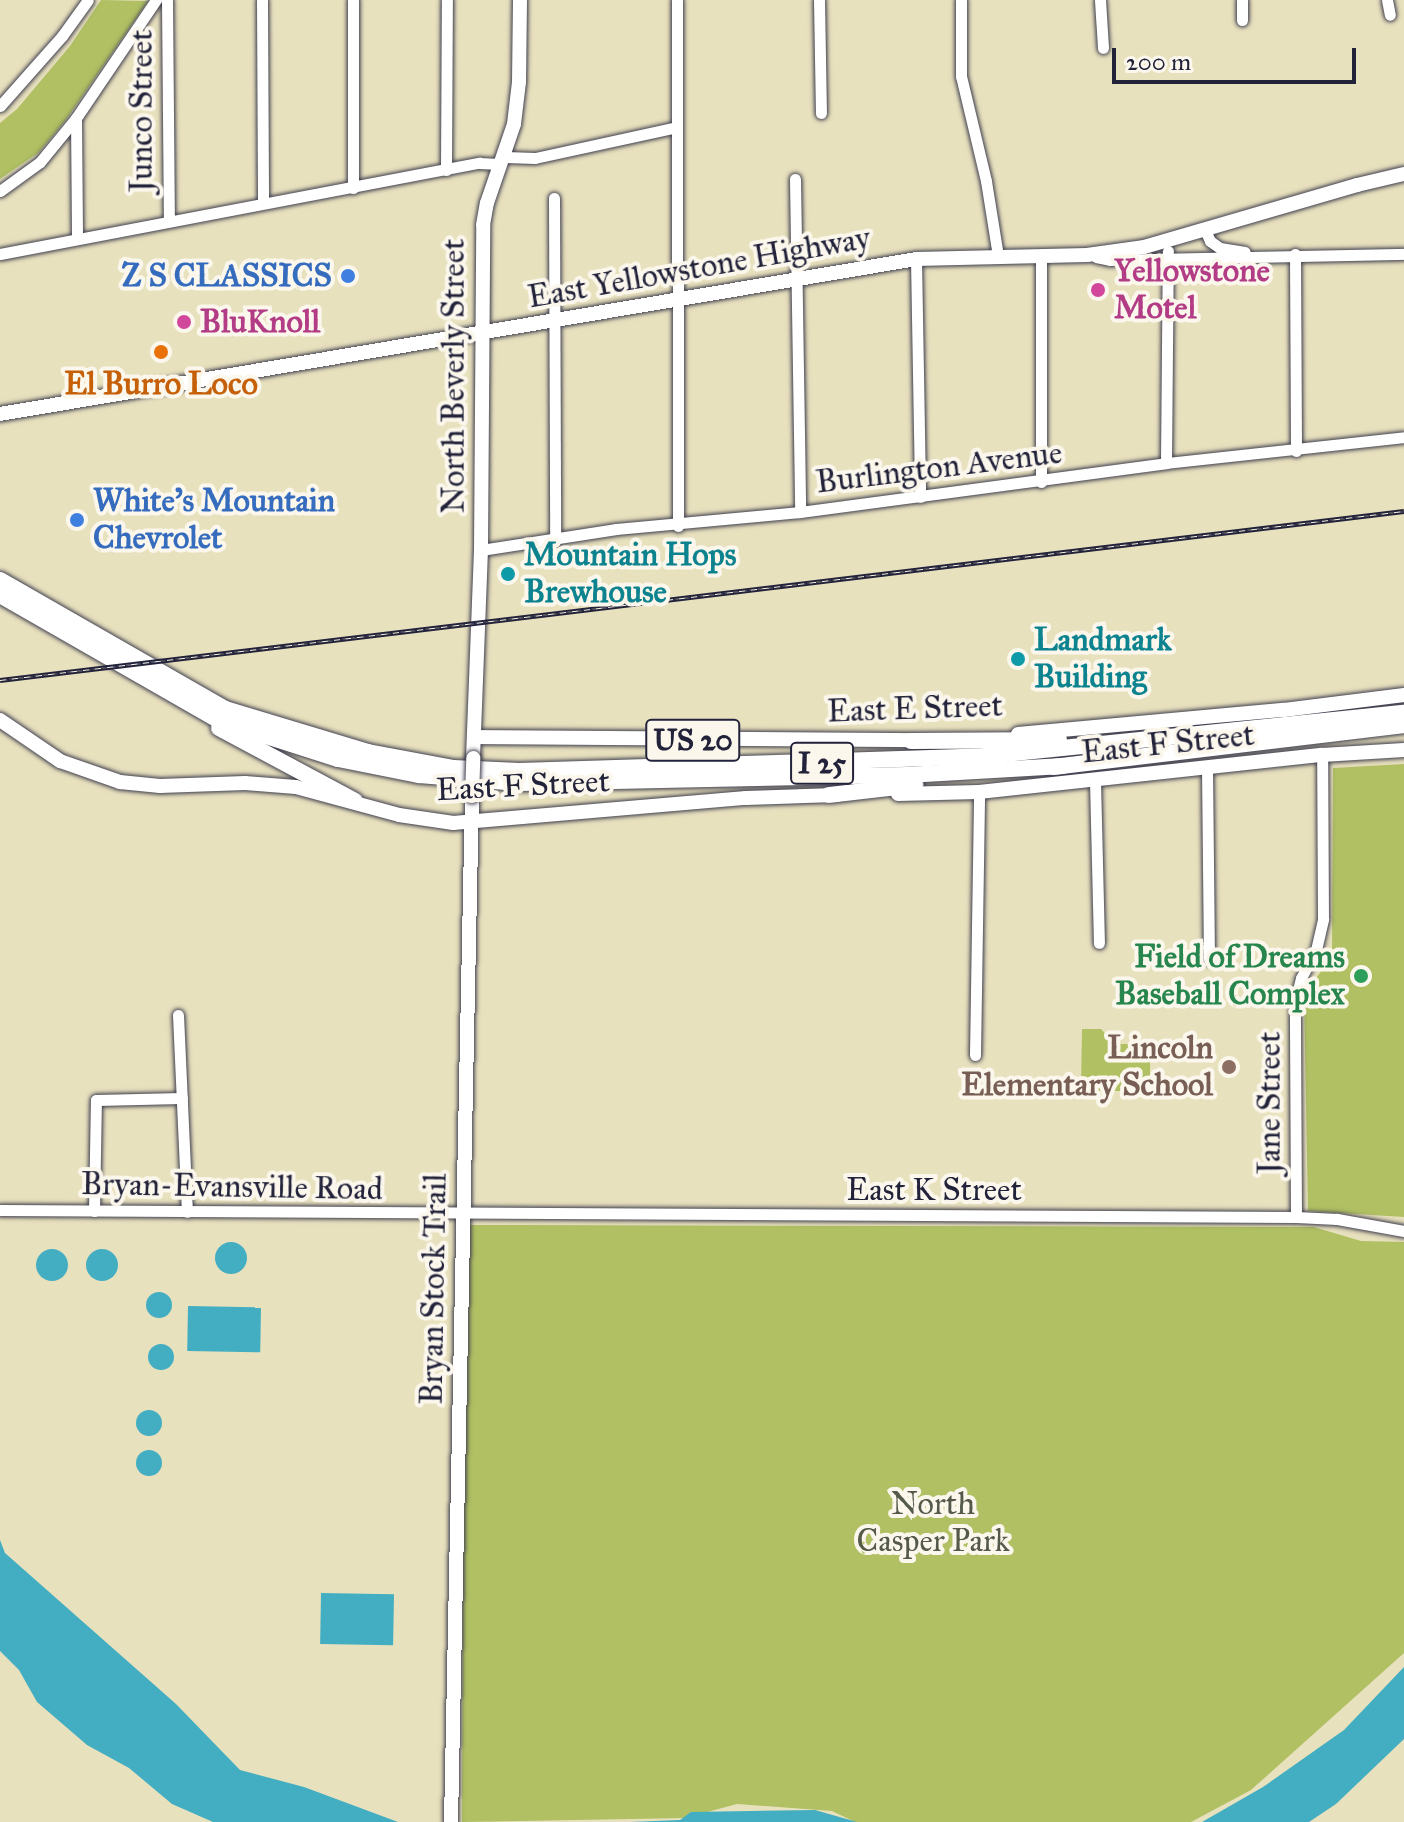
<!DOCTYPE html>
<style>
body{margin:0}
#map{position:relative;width:1404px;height:1822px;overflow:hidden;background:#e8e1be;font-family:"IM FELL Great Primer",serif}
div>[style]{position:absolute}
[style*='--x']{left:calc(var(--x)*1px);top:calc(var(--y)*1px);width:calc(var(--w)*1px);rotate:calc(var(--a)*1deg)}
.green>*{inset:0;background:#b0c063}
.water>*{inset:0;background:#43aec2;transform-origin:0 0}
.round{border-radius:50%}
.roads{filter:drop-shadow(0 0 2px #403f4f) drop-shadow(0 0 2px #403f4f)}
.minor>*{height:11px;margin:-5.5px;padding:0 5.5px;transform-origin:5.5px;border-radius:5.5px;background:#fff}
.major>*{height:14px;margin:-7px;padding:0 7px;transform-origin:7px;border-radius:7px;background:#fff}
.highway>*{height:16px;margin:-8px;padding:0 8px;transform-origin:8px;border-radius:8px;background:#fff}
.rail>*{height:5px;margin-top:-2.5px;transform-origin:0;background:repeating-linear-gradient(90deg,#fbf7ec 0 6px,#22223b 0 12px);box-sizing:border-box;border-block:2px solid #22223b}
.bridges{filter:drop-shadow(0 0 2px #403f4f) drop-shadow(0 0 2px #403f4f)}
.major-bridge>*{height:14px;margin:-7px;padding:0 7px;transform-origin:7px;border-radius:7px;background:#fff}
.dots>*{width:22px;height:22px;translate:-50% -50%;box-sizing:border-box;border:4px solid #fbf7ec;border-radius:50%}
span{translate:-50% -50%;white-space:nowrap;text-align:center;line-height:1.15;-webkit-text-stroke:8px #fbf7ec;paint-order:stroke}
.shield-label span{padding:2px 6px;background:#fbf7ec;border:2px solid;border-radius:6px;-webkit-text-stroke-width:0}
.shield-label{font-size:30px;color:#22223b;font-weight:700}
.street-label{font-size:32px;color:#22223b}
.hotel-label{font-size:32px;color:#b23c85;font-weight:700}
.left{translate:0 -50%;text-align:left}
.shop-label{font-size:32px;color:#366cbe;font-weight:700}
.right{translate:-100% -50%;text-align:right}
.food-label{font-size:32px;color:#c56008;font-weight:700}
.culture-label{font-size:32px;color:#0d838f;font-weight:700}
.leisure-label{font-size:32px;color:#27864d;font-weight:700}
.education-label{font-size:32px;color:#785e54;font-weight:700}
.park-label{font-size:32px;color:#545949}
.scale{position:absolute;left:1112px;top:48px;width:244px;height:36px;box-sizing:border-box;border:4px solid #22223b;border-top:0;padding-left:10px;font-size:24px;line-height:28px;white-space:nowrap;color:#22223b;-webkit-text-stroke:6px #fbf7ec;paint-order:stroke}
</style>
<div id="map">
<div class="green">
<i style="clip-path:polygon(101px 0,148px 1px,65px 121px,38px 153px,0 179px,0 123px,17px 109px,70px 46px)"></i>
<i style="clip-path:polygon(1404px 764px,1404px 1217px,1308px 1211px,1304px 995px,1332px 956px,1333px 768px)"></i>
<i style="clip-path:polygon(1082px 1029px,1101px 1029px,1115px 1044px,1150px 1044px,1150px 1091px,1084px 1091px,1081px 1087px)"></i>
<i style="clip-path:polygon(464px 1225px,1314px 1227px,1361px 1241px,1404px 1242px,1404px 1653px,1251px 1790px,1191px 1822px,855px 1822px,832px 1811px,737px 1804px,685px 1818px,462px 1822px)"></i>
</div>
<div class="water">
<i class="round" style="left:215px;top:1242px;width:32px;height:32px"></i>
<i class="round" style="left:86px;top:1249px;width:32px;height:32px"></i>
<i class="round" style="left:36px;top:1249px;width:32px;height:32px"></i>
<i class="round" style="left:146px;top:1292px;width:26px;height:26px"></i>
<i style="left:188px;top:1306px;width:73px;height:45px;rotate:1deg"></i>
<i class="round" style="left:148px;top:1344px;width:26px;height:26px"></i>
<i class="round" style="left:136px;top:1410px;width:26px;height:26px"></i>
<i class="round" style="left:136px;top:1450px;width:26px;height:26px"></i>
<i style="clip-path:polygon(0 1540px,5px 1553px,176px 1704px,240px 1770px,304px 1787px,398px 1822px,213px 1822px,172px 1804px,129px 1768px,87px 1745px,37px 1702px,19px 1670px,0 1651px)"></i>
<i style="left:321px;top:1593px;width:73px;height:51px;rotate:1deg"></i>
<i style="clip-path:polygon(1404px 1667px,1404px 1739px,1336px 1804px,1309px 1822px,1202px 1822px,1263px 1787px,1344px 1730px)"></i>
<i style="clip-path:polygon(815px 1810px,857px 1822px,630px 1822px,680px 1820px,691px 1812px)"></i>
</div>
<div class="roads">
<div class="minor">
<i style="--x:167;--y:0;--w:221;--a:89.5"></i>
<i style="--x:262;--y:0;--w:203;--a:89.7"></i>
<i style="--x:677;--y:0;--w:526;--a:89.89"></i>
<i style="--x:819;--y:0;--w:113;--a:89"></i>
<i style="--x:961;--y:0;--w:76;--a:90"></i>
<i style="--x:961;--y:76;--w:108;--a:76.6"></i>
<i style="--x:986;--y:181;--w:76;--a:80.9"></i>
<i style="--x:1100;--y:0;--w:48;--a:86.4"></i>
<i style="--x:1387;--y:0;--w:15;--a:79"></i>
<i style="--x:1242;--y:20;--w:20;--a:-90"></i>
<i style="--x:0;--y:106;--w:94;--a:-48.5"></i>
<i style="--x:62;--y:36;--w:44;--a:-54.2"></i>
<i style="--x:76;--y:118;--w:119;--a:89.5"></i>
<i style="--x:505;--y:157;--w:30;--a:2"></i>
<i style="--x:535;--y:158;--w:145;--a:-12.3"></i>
<i style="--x:446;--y:170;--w:170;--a:-89.7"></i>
<i style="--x:795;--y:179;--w:333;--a:89.1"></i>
<i style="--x:353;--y:188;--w:188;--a:-90"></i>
<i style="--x:0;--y:191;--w:49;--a:-35.9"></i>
<i style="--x:40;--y:162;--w:57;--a:-50.7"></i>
<i style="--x:76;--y:118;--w:143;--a:-55.9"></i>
<i style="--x:554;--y:198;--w:343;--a:89.8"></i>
<i style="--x:1206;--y:232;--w:10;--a:66"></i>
<i style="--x:1210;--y:241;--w:12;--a:35"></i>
<i style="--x:1220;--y:248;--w:25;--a:9"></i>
<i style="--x:0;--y:254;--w:488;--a:-10.8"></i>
<i style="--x:479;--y:163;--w:21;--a:3"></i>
<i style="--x:1295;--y:254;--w:197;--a:89.7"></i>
<i style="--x:1096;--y:257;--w:14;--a:12"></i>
<i style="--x:1110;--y:260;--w:294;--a:-1.2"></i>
<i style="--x:916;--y:259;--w:238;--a:89"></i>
<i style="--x:1166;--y:463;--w:212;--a:-89.5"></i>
<i style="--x:1041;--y:482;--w:225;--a:-90"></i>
<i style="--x:481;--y:550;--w:137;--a:-8.8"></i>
<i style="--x:616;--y:529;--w:185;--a:-5.3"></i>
<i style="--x:800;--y:512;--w:369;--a:-7.6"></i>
<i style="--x:1166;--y:463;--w:239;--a:-6.2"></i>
<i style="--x:1207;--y:768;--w:191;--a:89.4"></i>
<i style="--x:1095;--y:781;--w:162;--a:88.6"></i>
<i style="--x:178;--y:1015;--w:197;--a:87.4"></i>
<i style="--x:975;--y:1055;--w:263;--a:-89.1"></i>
<i style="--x:0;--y:1210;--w:1296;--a:0.31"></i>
<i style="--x:1296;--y:1217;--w:41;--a:2.8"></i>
<i style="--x:1337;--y:1219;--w:68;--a:10.2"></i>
<i style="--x:94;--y:1211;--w:111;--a:-89"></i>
<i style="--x:96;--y:1100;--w:86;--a:-1.3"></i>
<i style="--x:1296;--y:1217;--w:215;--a:-90.3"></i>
<i style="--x:1295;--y:1002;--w:25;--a:-76"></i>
<i style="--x:1301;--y:978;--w:32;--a:-62"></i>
<i style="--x:1316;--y:950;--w:32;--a:-77"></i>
<i style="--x:1323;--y:919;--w:164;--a:-90.3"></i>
</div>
<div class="major">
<i style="--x:0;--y:414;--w:929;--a:-9.6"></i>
<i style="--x:916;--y:259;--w:171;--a:-1.3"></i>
<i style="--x:1087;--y:255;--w:58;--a:-8"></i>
<i style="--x:1144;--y:247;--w:222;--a:-16.2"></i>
<i style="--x:1357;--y:185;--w:48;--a:-13.2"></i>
<i style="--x:0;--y:720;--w:73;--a:34.3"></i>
<i style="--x:60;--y:761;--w:64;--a:19.3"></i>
<i style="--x:120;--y:782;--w:40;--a:5.7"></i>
<i style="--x:160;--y:786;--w:85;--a:-2"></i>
<i style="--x:245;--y:783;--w:51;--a:4.5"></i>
<i style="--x:296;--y:787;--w:107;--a:15.2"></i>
<i style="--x:399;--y:815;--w:55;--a:8.4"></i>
<i style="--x:453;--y:823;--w:294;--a:-4.9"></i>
<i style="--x:746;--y:798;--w:91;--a:-1.9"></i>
<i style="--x:1018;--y:734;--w:267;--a:-5.2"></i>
<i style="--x:1284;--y:710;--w:121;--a:-7.1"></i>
<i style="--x:474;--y:737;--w:448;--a:0.4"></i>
<i style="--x:473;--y:758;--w:208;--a:-87.8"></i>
<i style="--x:481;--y:550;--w:325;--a:-89.6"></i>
<i style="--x:483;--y:225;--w:22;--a:-80"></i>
<i style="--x:487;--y:203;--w:83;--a:-71.1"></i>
<i style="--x:514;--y:124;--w:42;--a:-83.2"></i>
<i style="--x:519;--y:82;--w:82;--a:-89.3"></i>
<i style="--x:898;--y:794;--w:81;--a:-1.4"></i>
<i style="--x:979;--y:792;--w:345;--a:-6.2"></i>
<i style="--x:1322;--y:755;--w:82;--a:-3.5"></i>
<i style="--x:451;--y:1822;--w:1026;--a:-88.83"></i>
</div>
<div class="highway">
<i style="--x:0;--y:580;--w:259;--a:29.8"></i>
<i style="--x:225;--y:709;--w:149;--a:16.7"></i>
<i style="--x:368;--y:752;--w:86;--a:10.7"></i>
<i style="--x:453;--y:768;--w:66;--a:2.6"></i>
<i style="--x:519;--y:771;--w:466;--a:-1.8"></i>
<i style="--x:985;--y:756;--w:421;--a:-5.9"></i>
<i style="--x:0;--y:595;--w:256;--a:29.8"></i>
<i style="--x:222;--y:722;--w:122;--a:17.7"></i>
<i style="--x:338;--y:759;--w:83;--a:11.2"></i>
<i style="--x:419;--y:775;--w:100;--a:4.6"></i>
<i style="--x:519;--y:783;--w:388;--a:-1.2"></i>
<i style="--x:907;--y:775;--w:156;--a:-3.3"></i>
<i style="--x:219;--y:728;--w:154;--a:28.2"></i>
<i style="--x:911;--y:741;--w:148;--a:-0.4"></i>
<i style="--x:1053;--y:767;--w:354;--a:-6.8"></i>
<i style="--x:829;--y:795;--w:87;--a:-6.6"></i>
</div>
</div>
<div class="rail">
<i style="--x:0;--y:680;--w:1414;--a:-6.86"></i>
</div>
<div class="bridges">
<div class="major-bridge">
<i style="--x:472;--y:796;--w:38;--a:-88"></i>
</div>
</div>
<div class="dots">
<i style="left:348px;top:276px;background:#3f7fe0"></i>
<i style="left:1098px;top:290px;background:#d1479c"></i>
<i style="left:184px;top:322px;background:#d1479c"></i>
<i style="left:161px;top:352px;background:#e8710a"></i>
<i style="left:77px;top:520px;background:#3f7fe0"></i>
<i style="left:508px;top:574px;background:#0f9aa8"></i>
<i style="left:1018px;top:659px;background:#0f9aa8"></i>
<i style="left:1361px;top:976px;background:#2e9e5b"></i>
<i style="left:1229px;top:1067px;background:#8d6e63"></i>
</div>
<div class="shield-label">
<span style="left:693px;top:740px">US 20</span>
<span style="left:822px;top:763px">I 25</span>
</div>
<div class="street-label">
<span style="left:142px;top:111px;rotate:-90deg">Junco Street</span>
<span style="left:699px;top:268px;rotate:-10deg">East Yellowstone Highway</span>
<span style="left:454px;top:376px;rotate:-90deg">North Beverly Street</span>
<span style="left:939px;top:468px;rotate:-7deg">Burlington Avenue</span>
<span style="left:915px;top:709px;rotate:-2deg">East E Street</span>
<span style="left:1168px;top:744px;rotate:-6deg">East F Street</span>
<span style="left:523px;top:786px;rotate:-3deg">East F Street</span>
<span style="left:1270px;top:1103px;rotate:-90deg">Jane Street</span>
<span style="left:232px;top:1187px;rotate:1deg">Bryan-Evansville Road</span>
<span style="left:934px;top:1190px">East K Street</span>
<span style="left:434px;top:1289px;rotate:-89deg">Bryan Stock Trail</span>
</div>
<div class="hotel-label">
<span class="left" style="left:1114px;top:290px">Yellowstone<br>Motel</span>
<span class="left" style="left:200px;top:322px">BluKnoll</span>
</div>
<div class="shop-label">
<span class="right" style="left:332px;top:276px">Z S CLASSICS</span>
<span class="left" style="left:93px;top:520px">White's Mountain<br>Chevrolet</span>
</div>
<div class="food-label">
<span style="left:161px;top:384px">El Burro Loco</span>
</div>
<div class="culture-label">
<span class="left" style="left:524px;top:574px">Mountain Hops<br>Brewhouse</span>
<span class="left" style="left:1034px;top:659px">Landmark<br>Building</span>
</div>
<div class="leisure-label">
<span class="right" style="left:1345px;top:976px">Field of Dreams<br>Baseball Complex</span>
</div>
<div class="education-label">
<span class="right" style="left:1213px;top:1067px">Lincoln<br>Elementary School</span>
</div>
<div class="park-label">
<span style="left:933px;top:1523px">North<br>Casper Park</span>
</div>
<div class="scale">200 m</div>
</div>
